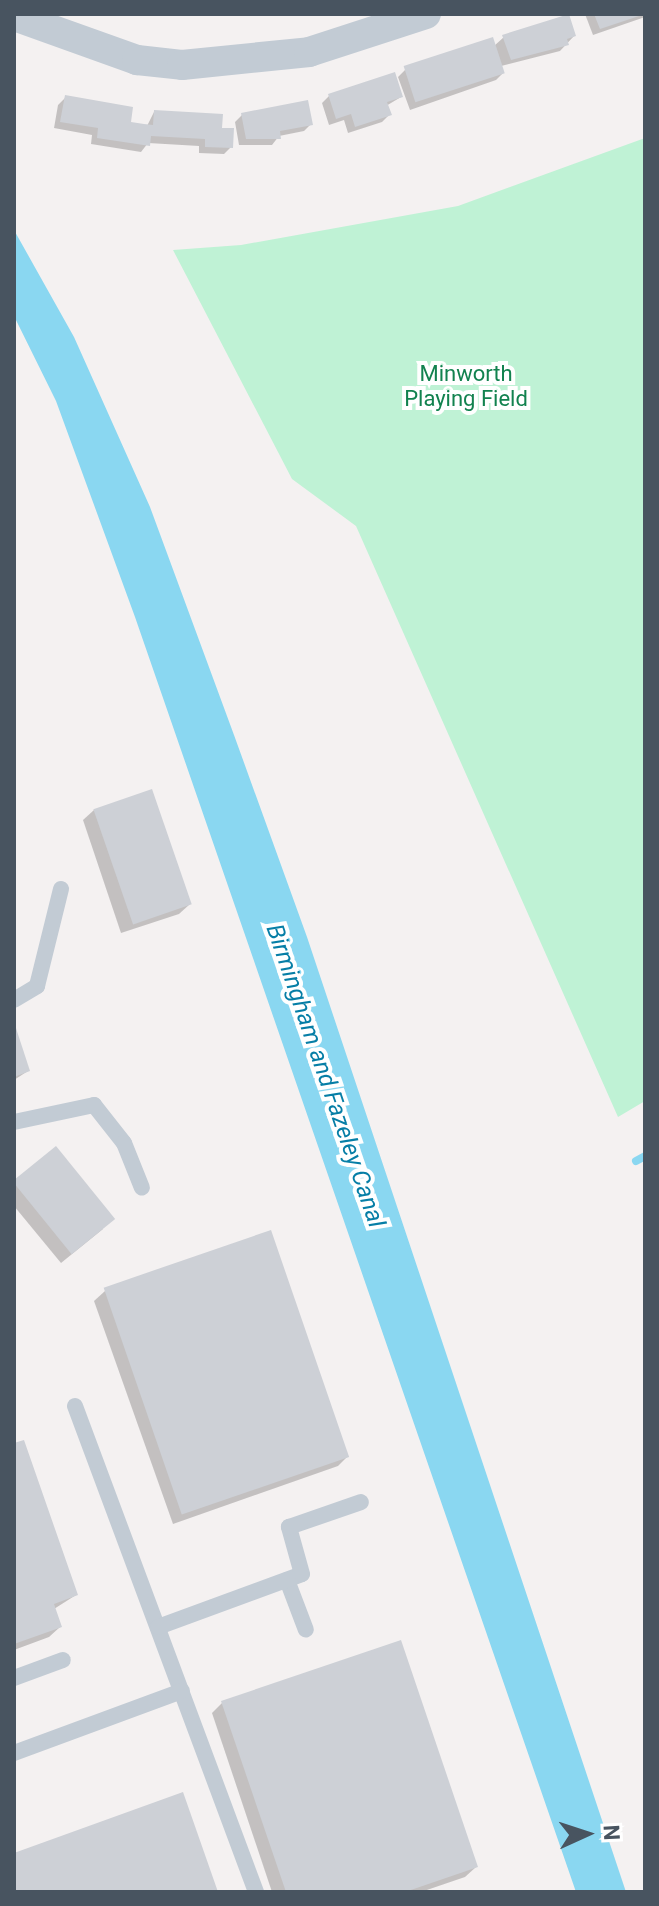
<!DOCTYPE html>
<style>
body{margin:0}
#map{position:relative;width:659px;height:1906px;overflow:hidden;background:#f4f1f1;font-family:Roboto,sans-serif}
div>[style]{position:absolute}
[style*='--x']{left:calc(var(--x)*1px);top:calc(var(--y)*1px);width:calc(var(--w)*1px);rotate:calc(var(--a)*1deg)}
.green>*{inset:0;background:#bff2d5}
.water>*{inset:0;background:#8ad7f1}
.shadow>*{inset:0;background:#0003}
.stream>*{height:8px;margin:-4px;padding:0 4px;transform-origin:4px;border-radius:4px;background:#8ad7f1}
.building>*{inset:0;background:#cdd0d6;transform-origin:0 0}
.lane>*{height:16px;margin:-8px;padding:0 8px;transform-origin:8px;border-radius:8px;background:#c2cbd4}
.street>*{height:30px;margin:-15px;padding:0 15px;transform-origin:15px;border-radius:15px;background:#c2cbd4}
span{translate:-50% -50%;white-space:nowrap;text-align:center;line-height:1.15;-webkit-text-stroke:8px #fff;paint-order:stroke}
.park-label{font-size:22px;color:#12824f}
.water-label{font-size:24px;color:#067ea6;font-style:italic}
.frame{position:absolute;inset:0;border:16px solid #485460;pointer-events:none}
.north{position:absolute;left:547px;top:1794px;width:80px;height:80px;-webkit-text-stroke:6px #fff;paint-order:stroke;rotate:87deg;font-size:22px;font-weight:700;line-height:32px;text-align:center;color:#485460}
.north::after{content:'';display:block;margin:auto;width:28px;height:36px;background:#485460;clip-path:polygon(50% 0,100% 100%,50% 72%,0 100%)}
</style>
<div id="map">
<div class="green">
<i style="clip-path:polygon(645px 138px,645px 1101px,618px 1117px,356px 526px,292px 479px,173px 250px,241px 245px,458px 206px)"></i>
</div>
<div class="water">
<i style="clip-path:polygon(14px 230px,74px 337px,150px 507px,234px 735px,307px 937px,626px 1892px,576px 1892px,135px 617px,56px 401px,14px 316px)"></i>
</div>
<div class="shadow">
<i style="clip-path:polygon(585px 14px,645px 14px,645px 17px,593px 35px)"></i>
<i style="clip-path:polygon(574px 36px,560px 51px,501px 66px,503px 73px,496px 80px,410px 110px,398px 77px,405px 70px,494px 46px,504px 37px)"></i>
<i style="clip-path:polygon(329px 96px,401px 97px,386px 106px,389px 115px,382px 122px,348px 133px,344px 120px,329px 125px,322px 103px)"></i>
<i style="clip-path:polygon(65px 98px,128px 123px,147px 126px,154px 112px,220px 130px,231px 147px,224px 154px,199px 153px,199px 146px,148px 143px,141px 152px,91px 144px,92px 135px,54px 128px,58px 105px)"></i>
<i style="clip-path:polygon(242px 115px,311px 124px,304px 131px,279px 136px,272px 145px,239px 145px,235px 122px)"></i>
<i style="clip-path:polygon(94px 810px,190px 904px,179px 914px,121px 933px,83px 820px)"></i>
<i style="clip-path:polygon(14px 1026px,28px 1071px,14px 1080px)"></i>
<i style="clip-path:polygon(56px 1149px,103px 1229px,61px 1263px,14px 1206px,14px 1184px)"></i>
<i style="clip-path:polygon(105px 1291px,348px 1456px,338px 1466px,173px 1524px,94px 1301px)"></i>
<i style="clip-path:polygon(14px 1446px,76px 1595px,54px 1609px,60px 1627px,49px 1637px,14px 1650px)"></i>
<i style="clip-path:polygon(222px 1703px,476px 1867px,465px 1877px,421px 1892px,272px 1892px,212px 1713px)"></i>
</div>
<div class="stream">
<i style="--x:636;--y:1161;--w:10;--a:-29"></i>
</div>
<div class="building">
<i style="clip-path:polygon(569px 14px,576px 36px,567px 39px,569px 45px,511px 60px,502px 35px)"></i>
<i style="clip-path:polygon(594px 14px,642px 14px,642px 15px,600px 29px)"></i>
<i style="left:493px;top:37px;width:38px;height:94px;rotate:72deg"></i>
<i style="clip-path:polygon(395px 72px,403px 97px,387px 102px,392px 115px,355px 127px,351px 114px,336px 119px,328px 94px)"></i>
<i style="clip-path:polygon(65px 95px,133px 107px,131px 122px,144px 124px,153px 125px,154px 110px,223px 114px,222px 128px,234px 128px,233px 148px,205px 147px,205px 139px,151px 136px,150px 146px,97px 138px,98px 128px,60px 122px)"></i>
<i style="clip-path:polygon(308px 100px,313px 125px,280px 131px,281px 139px,246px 139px,241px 113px)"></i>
<i style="left:152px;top:789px;width:122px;height:62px;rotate:71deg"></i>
<i style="clip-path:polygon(14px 1022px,30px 1071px,14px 1077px)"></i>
<i style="left:56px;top:1146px;width:94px;height:56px;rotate:51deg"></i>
<i style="left:271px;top:1230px;width:240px;height:177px;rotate:71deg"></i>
<i style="clip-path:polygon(24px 1440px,78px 1595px,54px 1604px,62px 1627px,14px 1644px,14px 1443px)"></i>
<i style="clip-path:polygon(401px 1640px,478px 1867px,405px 1892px,286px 1892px,221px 1701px)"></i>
<i style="clip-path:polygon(183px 1792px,218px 1892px,14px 1892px,14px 1853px)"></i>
</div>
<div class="lane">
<i style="--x:14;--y:1000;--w:27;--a:-31"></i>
<i style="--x:37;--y:986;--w:100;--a:-76.1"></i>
<i style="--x:14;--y:1122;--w:82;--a:-12"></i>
<i style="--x:94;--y:1105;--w:48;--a:51.7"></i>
<i style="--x:124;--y:1143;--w:48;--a:68.2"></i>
<i style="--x:75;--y:1406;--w:519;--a:69.57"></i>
<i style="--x:287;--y:1580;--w:53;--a:69.2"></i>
<i style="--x:158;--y:1627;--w:153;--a:-20.2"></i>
<i style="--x:302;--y:1574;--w:49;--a:-105.5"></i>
<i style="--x:289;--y:1527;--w:76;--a:-19.1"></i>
<i style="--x:14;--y:1678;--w:52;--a:-20.2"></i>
<i style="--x:14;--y:1753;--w:179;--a:-20.3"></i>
</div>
<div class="street">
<i style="--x:14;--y:16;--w:131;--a:19.7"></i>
<i style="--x:137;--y:60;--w:45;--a:6.3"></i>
<i style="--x:182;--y:65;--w:128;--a:-5.8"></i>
<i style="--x:309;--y:52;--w:123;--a:-18"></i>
</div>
<div class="park-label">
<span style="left:466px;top:386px">Minworth<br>Playing Field</span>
</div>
<div class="water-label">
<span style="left:325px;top:1076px;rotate:71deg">Birmingham and Fazeley Canal</span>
</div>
<div class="frame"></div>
<div class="north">N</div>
</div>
